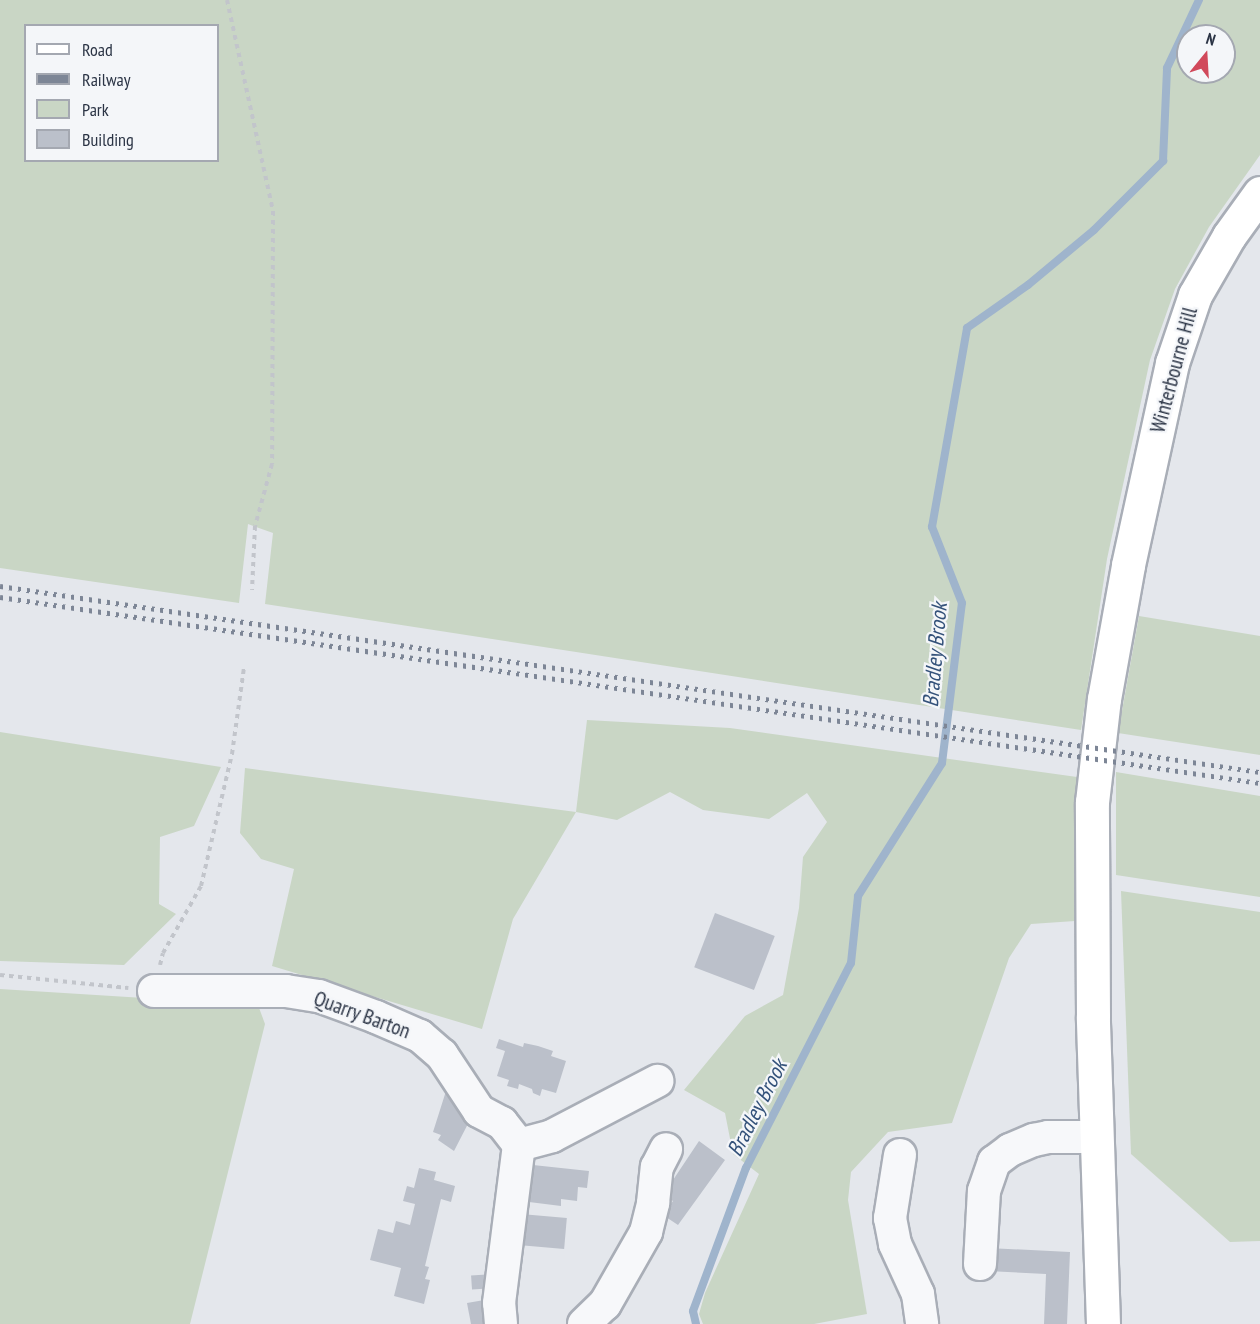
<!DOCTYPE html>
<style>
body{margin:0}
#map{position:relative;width:1260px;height:1324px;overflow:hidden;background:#e4e7ec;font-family:"PT Sans Narrow",sans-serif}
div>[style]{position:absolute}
.green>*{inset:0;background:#c9d6c5}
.stream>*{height:8px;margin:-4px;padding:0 4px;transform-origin:4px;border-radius:4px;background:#9fb4cc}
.building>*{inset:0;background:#bbc0ca;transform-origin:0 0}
.path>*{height:4px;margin-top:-2px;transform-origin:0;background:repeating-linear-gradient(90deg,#c2c5cb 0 4.5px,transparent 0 9px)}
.roads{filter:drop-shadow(2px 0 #a9aeb7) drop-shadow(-2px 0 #a9aeb7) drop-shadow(0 2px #a9aeb7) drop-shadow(0 -2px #a9aeb7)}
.minor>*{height:32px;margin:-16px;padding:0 16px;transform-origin:16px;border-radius:16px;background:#f7f8fa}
.major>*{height:33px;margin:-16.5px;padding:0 16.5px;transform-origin:16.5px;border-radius:16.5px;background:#fff}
.rail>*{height:4.5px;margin-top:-2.25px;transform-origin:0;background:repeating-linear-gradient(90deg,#7d8696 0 3px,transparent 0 9px)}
span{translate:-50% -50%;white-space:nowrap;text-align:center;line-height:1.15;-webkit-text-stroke:4.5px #f4f6f9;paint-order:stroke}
.street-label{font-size:21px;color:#2b3445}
.water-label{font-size:22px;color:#34527a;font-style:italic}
.legend{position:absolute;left:24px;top:24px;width:195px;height:138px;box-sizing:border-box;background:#f4f6f9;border:2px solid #a4a8b1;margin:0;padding:8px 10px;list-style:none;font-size:18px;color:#2b3445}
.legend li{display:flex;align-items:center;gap:12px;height:30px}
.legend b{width:30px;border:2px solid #a4a8b1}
.north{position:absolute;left:1176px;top:24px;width:60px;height:60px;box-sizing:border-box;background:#f4f6f9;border:2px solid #a4a8b1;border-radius:50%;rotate:18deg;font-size:16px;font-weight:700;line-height:24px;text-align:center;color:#2b3445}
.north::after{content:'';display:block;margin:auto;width:21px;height:27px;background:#d1495b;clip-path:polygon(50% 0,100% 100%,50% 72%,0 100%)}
</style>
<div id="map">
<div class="green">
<i style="clip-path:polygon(evenodd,0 0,1260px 0,1260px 155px,1209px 227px,1175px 289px,1150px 360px,1107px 559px,1081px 730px,265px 604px,273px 533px,248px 524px,239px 603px,0 568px,0 0,26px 26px,218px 26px,218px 160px,26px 160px,26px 26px,0 0,1188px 36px,1224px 36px,1224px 72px,1188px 72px,1188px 36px)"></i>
<i style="clip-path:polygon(1139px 616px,1260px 636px,1260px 755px,1118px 733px)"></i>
<i style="clip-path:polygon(587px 720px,730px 728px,1077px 777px,1075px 921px,1031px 924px,1009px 958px,952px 1123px,888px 1132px,851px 1172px,848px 1200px,867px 1314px,814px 1324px,703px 1324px,699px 1314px,705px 1293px,759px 1174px,733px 1154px,725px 1113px,684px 1090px,745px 1016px,783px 995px,799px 908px,803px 857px,827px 822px,807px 793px,769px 819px,703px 810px,670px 792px,617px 820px,576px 812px,513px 919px,482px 1029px,272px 966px,294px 869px,261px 859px,240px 833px,245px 768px,576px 812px)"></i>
<i style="clip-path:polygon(0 732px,221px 767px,194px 826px,160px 837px,159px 904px,176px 914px,124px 965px,0 961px)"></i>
<i style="clip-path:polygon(1116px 772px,1260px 796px,1260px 897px,1116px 875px)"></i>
<i style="clip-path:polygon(1121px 891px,1260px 912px,1260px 1241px,1230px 1242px,1131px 1154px)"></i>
<i style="clip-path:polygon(0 989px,258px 1005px,265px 1024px,190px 1324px,0 1324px)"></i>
</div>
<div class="stream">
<i style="left:696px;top:1324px;width:13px;rotate:-103deg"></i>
<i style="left:693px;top:1311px;width:153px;rotate:-69.7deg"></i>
<i style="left:746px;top:1168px;width:230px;rotate:-62.9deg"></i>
<i style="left:851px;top:963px;width:67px;rotate:-84deg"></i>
<i style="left:858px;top:896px;width:157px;rotate:-57.7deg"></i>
<i style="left:942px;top:763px;width:161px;rotate:-82.9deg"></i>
<i style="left:962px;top:603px;width:82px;rotate:-111.5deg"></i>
<i style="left:932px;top:527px;width:202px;rotate:-80deg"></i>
<i style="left:967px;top:328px;width:75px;rotate:-35.2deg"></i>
<i style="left:1028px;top:285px;width:86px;rotate:-39.8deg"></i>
<i style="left:1094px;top:230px;width:98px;rotate:-45deg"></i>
<i style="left:1163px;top:161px;width:93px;rotate:-87.5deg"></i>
<i style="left:1167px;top:68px;width:75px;rotate:-64.8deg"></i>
</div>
<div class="building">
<i style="left:715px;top:913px;width:64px;height:58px;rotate:21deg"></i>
<i style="clip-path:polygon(499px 1039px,523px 1047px,524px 1043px,538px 1046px,553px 1051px,551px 1056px,566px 1061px,556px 1093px,542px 1089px,540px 1096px,533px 1093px,532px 1089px,519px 1084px,518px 1089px,507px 1086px,509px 1080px,497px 1076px,505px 1051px,496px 1048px)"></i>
<i style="clip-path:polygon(446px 1091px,459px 1094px,456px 1106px,472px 1116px,454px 1151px,438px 1140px,441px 1135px,433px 1132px)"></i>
<i style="clip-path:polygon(699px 1141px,725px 1160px,678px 1225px,663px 1215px,673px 1201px,663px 1195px)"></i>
<i style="clip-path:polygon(533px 1165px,589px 1171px,587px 1188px,578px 1187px,577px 1201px,561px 1199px,561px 1206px,529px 1202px)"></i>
<i style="clip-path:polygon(419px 1168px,436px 1172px,434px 1180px,455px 1186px,451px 1202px,441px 1199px,425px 1266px,429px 1267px,425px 1279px,430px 1280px,424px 1304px,394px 1296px,401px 1268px,370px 1260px,378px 1229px,393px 1233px,396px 1221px,410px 1225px,415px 1204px,403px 1201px,407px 1186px,414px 1188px)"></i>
<i style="left:521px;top:1214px;width:46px;height:31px;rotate:5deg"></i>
<i style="clip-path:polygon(988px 1248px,1070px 1252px,1067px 1324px,1044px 1324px,1046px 1274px,987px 1271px)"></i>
<i style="left:494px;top:1274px;width:14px;height:23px;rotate:86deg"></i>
<i style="clip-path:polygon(490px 1299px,493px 1324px,471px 1324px,467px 1303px)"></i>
</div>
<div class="path">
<i style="left:227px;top:0;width:216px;rotate:77.7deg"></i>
<i style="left:273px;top:211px;width:253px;rotate:90.2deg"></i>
<i style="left:272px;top:464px;width:64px;rotate:105.3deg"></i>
<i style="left:255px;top:526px;width:64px;rotate:92.7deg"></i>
<i style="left:160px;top:965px;width:12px;rotate:-76deg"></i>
<i style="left:163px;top:953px;width:77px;rotate:-60.4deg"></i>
<i style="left:201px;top:886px;width:136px;rotate:-76.8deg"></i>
<i style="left:232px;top:754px;width:87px;rotate:-82.1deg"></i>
<i style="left:0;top:975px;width:129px;rotate:5.8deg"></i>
</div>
<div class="roads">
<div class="minor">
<i style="left:154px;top:991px;width:132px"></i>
<i style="left:286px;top:991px;width:33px;rotate:9deg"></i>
<i style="left:319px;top:996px;width:61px;rotate:20.2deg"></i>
<i style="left:376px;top:1017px;width:48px;rotate:23.4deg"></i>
<i style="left:420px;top:1036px;width:29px;rotate:41deg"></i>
<i style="left:442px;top:1055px;width:67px;rotate:56.5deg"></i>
<i style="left:479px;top:1111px;width:26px;rotate:28deg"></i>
<i style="left:502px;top:1123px;width:28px;rotate:52deg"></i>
<i style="left:519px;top:1145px;width:34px;rotate:-15deg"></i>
<i style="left:552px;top:1136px;width:119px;rotate:-27.6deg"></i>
<i style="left:900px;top:1155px;width:64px;rotate:99deg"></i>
<i style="left:890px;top:1218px;width:26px;rotate:79deg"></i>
<i style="left:895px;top:1244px;width:55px;rotate:65.3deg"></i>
<i style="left:918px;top:1294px;width:30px;rotate:82deg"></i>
<i style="left:980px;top:1264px;width:73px;rotate:-86.9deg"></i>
<i style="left:984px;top:1191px;width:31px;rotate:-71deg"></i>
<i style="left:994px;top:1162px;width:20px;rotate:-37deg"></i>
<i style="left:1010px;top:1150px;width:26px;rotate:-23deg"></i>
<i style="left:1034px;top:1140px;width:14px;rotate:-12deg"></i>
<i style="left:1048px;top:1137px;width:49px"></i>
<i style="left:501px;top:1324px;width:21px;rotate:-95deg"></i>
<i style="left:499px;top:1303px;width:159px;rotate:-82.8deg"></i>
<i style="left:584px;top:1324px;width:29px;rotate:-44deg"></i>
<i style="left:605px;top:1304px;width:83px;rotate:-60.3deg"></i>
<i style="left:646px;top:1232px;width:30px;rotate:-76deg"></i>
<i style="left:653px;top:1203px;width:36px;rotate:-84deg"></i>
<i style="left:657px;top:1167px;width:20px;rotate:-63deg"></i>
</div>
<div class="major">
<i style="left:1103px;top:1324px;width:307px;rotate:-91.9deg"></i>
<i style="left:1093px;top:1017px;width:215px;rotate:-90.3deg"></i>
<i style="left:1092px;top:802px;width:104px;rotate:-83.4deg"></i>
<i style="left:1104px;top:699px;width:136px;rotate:-79.8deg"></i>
<i style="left:1128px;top:565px;width:207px;rotate:-77.7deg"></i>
<i style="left:1172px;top:363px;width:72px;rotate:-71.3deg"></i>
<i style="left:1195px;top:295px;width:68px;rotate:-60deg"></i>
<i style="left:1229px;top:236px;width:53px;rotate:-54.2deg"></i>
</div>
</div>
<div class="rail">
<i style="left:0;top:586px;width:1274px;rotate:8.4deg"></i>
<i style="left:0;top:597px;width:1274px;rotate:8.4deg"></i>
</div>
<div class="street-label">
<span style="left:1174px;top:370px;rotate:-75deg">Winterbourne Hill</span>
<span style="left:362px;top:1015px;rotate:20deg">Quarry Barton</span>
</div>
<div class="water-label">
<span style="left:935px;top:655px;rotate:-85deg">Bradley Brook</span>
<span style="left:757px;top:1108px;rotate:-63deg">Bradley Brook</span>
</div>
<ul class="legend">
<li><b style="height:8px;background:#fff"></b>Road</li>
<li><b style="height:8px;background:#7d8696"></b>Railway</li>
<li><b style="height:16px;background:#c9d6c5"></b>Park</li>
<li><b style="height:16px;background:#bbc0ca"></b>Building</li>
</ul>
<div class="north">N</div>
</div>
